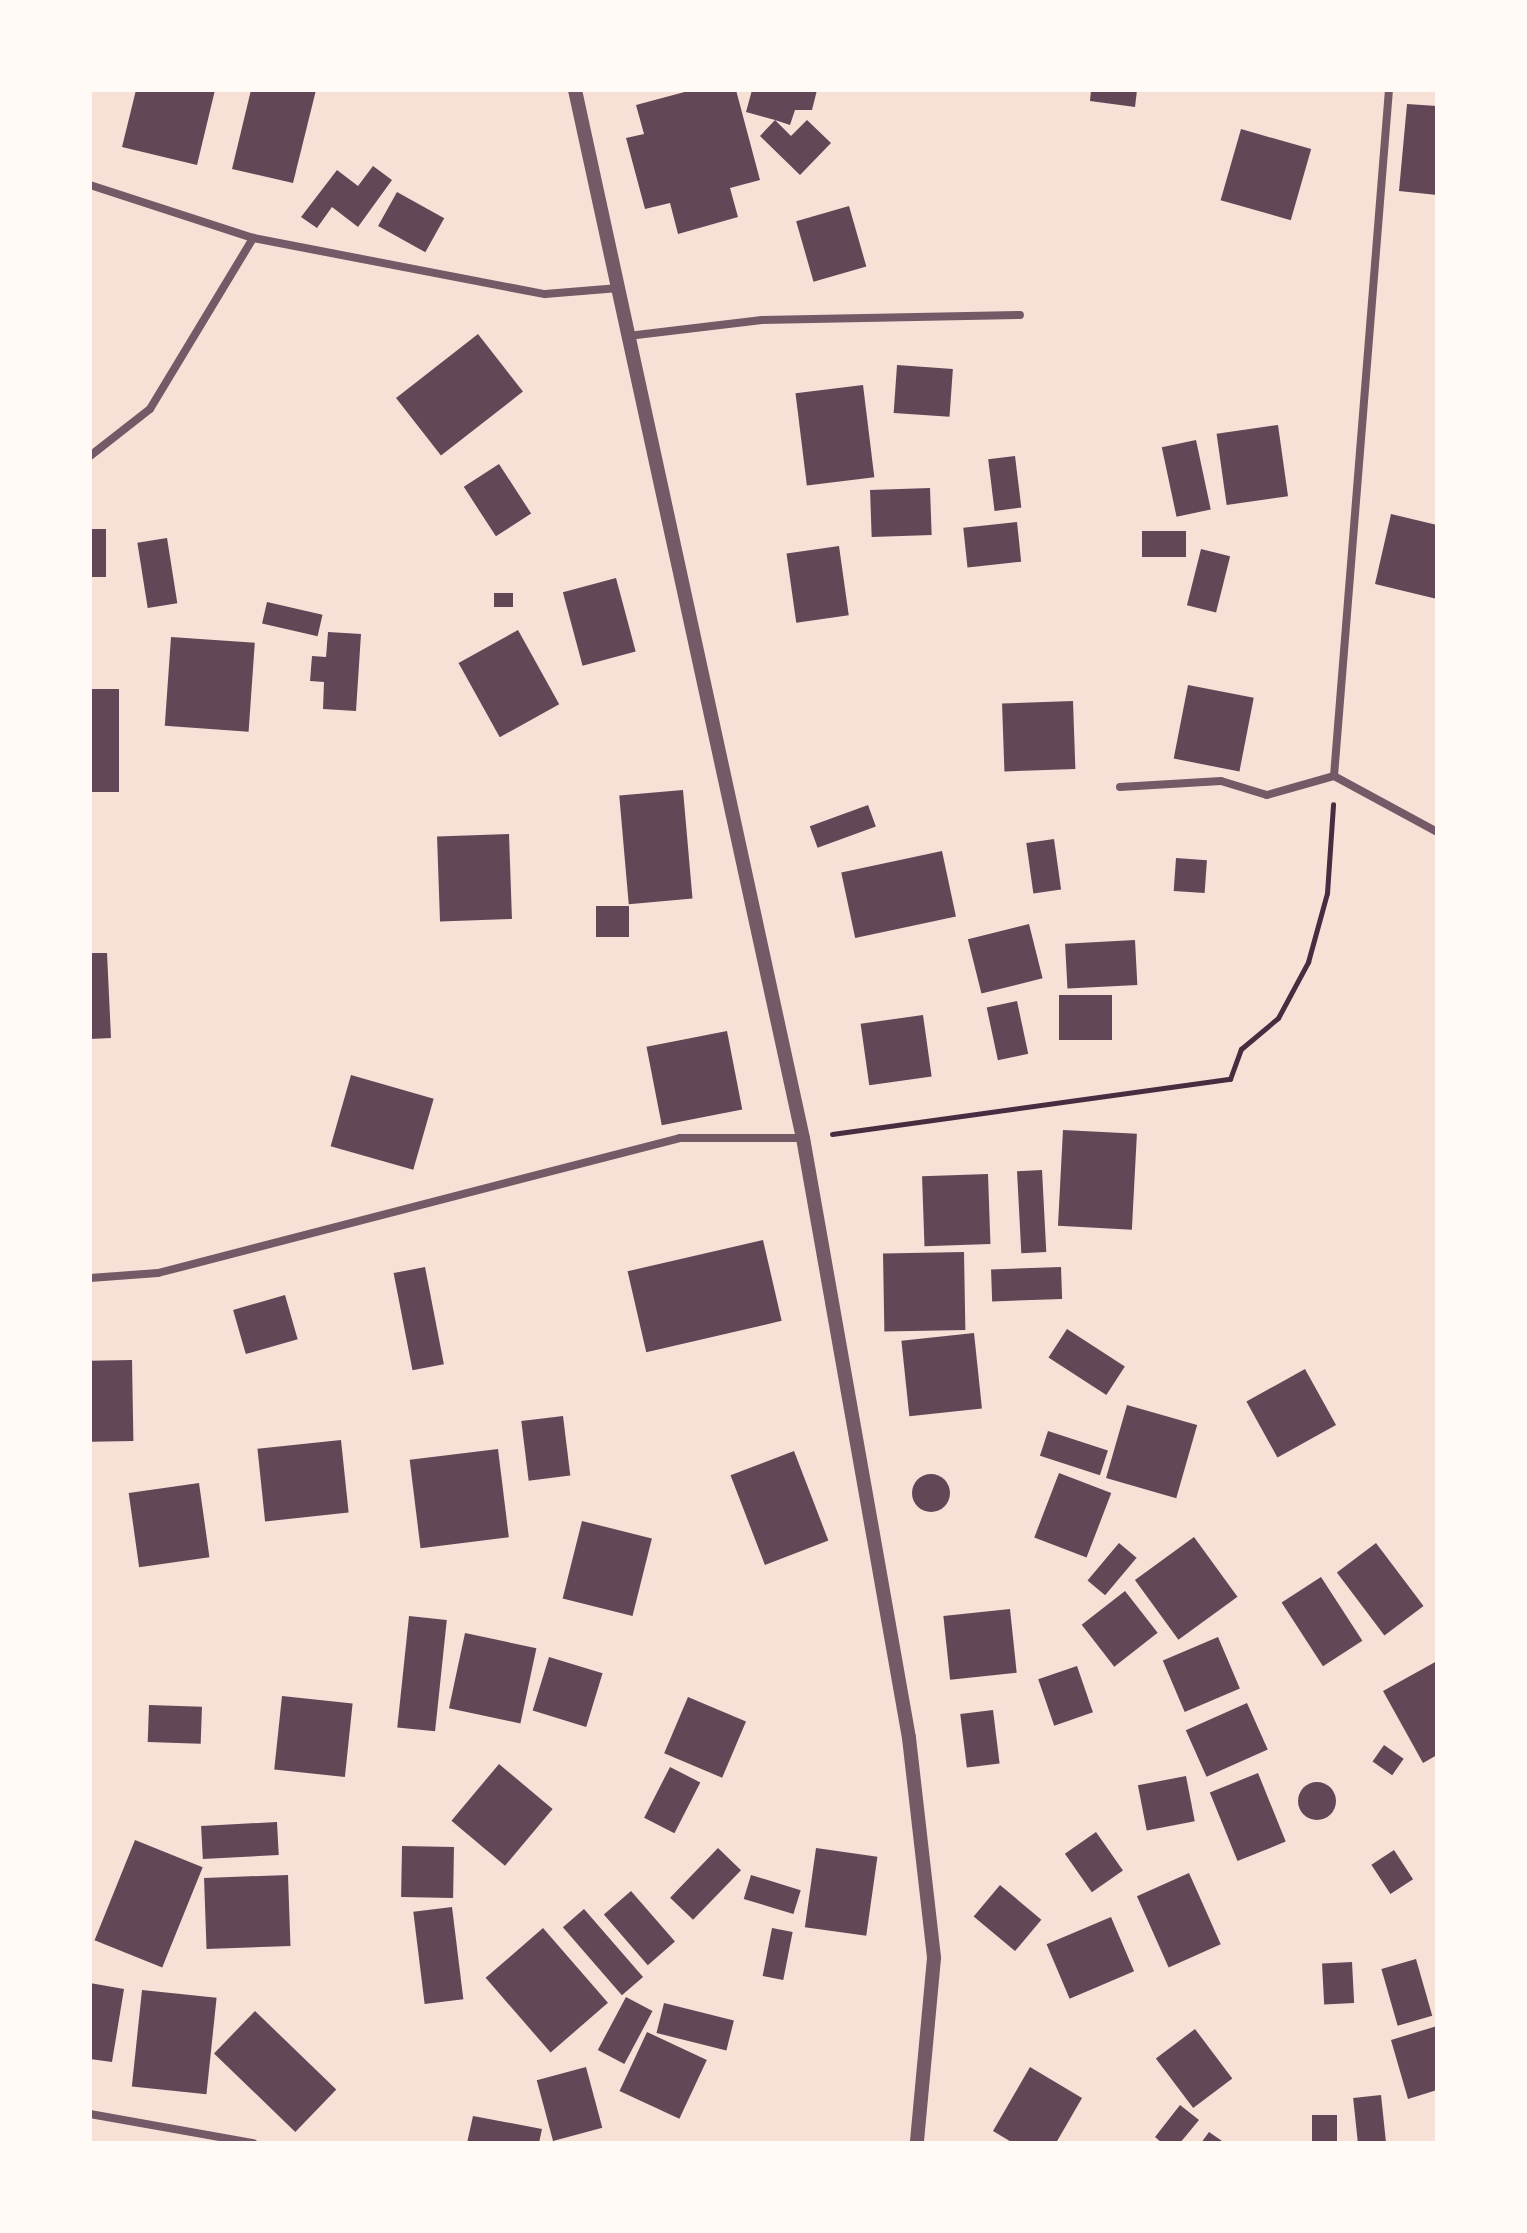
<!DOCTYPE html>
<style>
body{margin:0}
#map{position:relative;width:1527px;height:2233px;overflow:hidden;background:#f7e1d7;font-family:"Golos Text",sans-serif}
div>[style]{position:absolute}
.building>*{inset:0;background:#644757;transform-origin:0 0}
.round{border-radius:50%}
.path>*{height:5px;margin:-2.5px;padding:0 2.5px;transform-origin:2.5px;border-radius:2.5px;background:#4a2c40}
.minor>*{height:8px;margin:-4px;padding:0 4px;transform-origin:4px;border-radius:4px;background:#755966}
.tertiary>*{height:14px;margin:-7px;padding:0 7px;transform-origin:7px;border-radius:7px;background:#755966}
span{translate:-50% -50%;white-space:nowrap;text-align:center;line-height:1.15;-webkit-text-stroke:8px #fffaf5;paint-order:stroke}
.frame{position:absolute;inset:0;border:92px solid #fffaf5;pointer-events:none}
</style>
<div id="map">
<div class="building">
<i style="clip-path:polygon(136px 90px,215px 90px,197px 165px,122px 147px)"></i>
<i style="clip-path:polygon(251px 90px,316px 90px,293px 183px,232px 169px)"></i>
<i style="clip-path:polygon(692px 90px,736px 90px,760px 180px,730px 188px,738px 217px,678px 234px,670px 203px,645px 209px,626px 138px,644px 134px,636px 105px)"></i>
<i style="clip-path:polygon(752px 90px,817px 90px,812px 110px,795px 110px,790px 125px,775px 120px,791px 136px,807px 120px,831px 143px,800px 175px,760px 136px,775px 120px,746px 112px)"></i>
<i style="clip-path:polygon(1091px 90px,1137px 90px,1135px 107px,1090px 101px)"></i>
<i style="clip-path:polygon(1407px 104px,1437px 106px,1437px 195px,1399px 191px)"></i>
<i style="left:1241px;top:129px;width:73px;height:74px;rotate:16deg"></i>
<i style="clip-path:polygon(373px 166px,392px 180px,358px 227px,332px 207px,317px 228px,301px 217px,337px 170px,358px 186px)"></i>
<i style="left:397px;top:192px;width:54px;height:39px;rotate:29deg"></i>
<i style="left:849px;top:206px;width:63px;height:55px;rotate:74deg"></i>
<i style="left:478px;top:334px;width:73px;height:104px;rotate:52deg"></i>
<i style="left:897px;top:365px;width:56px;height:48px;rotate:4deg"></i>
<i style="left:863px;top:385px;width:93px;height:68px;rotate:83deg"></i>
<i style="left:1278px;top:425px;width:72px;height:62px;rotate:82deg"></i>
<i style="left:1196px;top:440px;width:71px;height:35px;rotate:78deg"></i>
<i style="left:1015px;top:456px;width:52px;height:27px;rotate:83deg"></i>
<i style="left:499px;top:464px;width:59px;height:42px;rotate:57deg"></i>
<i style="left:930px;top:488px;width:47px;height:60px;rotate:88deg"></i>
<i style="clip-path:polygon(1391px 514px,1437px 525px,1437px 599px,1375px 584px)"></i>
<i style="left:1017px;top:522px;width:40px;height:54px;rotate:84deg"></i>
<i style="left:90px;top:529px;width:16px;height:48px"></i>
<i style="left:1142px;top:531px;width:44px;height:26px"></i>
<i style="left:167px;top:538px;width:66px;height:30px;rotate:81deg"></i>
<i style="left:839px;top:546px;width:70px;height:53px;rotate:82deg"></i>
<i style="left:1201px;top:549px;width:30px;height:58px;rotate:14deg"></i>
<i style="left:616px;top:578px;width:76px;height:55px;rotate:75deg"></i>
<i style="left:494px;top:593px;width:19px;height:14px"></i>
<i style="left:267px;top:602px;width:57px;height:22px;rotate:13deg"></i>
<i style="left:518px;top:630px;width:85px;height:68px;rotate:61deg"></i>
<i style="clip-path:polygon(328px 632px,361px 634px,356px 711px,323px 709px,324px 682px,310px 681px,312px 656px,326px 657px)"></i>
<i style="left:171px;top:637px;width:84px;height:89px;rotate:4deg"></i>
<i style="left:1188px;top:685px;width:67px;height:75px;rotate:11deg"></i>
<i style="left:90px;top:689px;width:29px;height:103px"></i>
<i style="left:1073px;top:701px;width:68px;height:71px;rotate:88deg"></i>
<i style="left:683px;top:790px;width:109px;height:64px;rotate:85deg"></i>
<i style="left:868px;top:805px;width:23px;height:62px;rotate:70deg"></i>
<i style="left:509px;top:834px;width:85px;height:72px;rotate:88deg"></i>
<i style="left:1054px;top:839px;width:51px;height:28px;rotate:82deg"></i>
<i style="left:942px;top:851px;width:67px;height:103px;rotate:78deg"></i>
<i style="left:1176px;top:858px;width:31px;height:33px;rotate:4deg"></i>
<i style="left:596px;top:906px;width:33px;height:31px"></i>
<i style="left:1029px;top:924px;width:56px;height:63px;rotate:76deg"></i>
<i style="left:1135px;top:940px;width:45px;height:70px;rotate:87deg"></i>
<i style="clip-path:polygon(90px 953px,107px 953px,111px 1038px,90px 1039px)"></i>
<i style="left:1059px;top:995px;width:53px;height:45px"></i>
<i style="left:1017px;top:1001px;width:54px;height:31px;rotate:78deg"></i>
<i style="left:923px;top:1015px;width:62px;height:63px;rotate:82deg"></i>
<i style="left:727px;top:1031px;width:80px;height:82px;rotate:79deg"></i>
<i style="left:351px;top:1075px;width:86px;height:74px;rotate:16deg"></i>
<i style="left:1063px;top:1130px;width:74px;height:96px;rotate:3deg"></i>
<i style="left:1042px;top:1170px;width:82px;height:25px;rotate:87deg"></i>
<i style="left:988px;top:1174px;width:70px;height:66px;rotate:88deg"></i>
<i style="left:763px;top:1240px;width:83px;height:139px;rotate:77deg"></i>
<i style="left:964px;top:1252px;width:78px;height:81px;rotate:89deg"></i>
<i style="left:425px;top:1267px;width:99px;height:32px;rotate:79deg"></i>
<i style="left:1061px;top:1267px;width:32px;height:70px;rotate:88deg"></i>
<i style="left:285px;top:1295px;width:46px;height:54px;rotate:74deg"></i>
<i style="left:1067px;top:1329px;width:69px;height:34px;rotate:33deg"></i>
<i style="left:974px;top:1333px;width:76px;height:73px;rotate:84deg"></i>
<i style="left:132px;top:1360px;width:81px;height:42px;rotate:89deg"></i>
<i style="left:1305px;top:1369px;width:64px;height:67px;rotate:61deg"></i>
<i style="left:1127px;top:1405px;width:73px;height:76px;rotate:16deg"></i>
<i style="left:563px;top:1416px;width:60px;height:42px;rotate:83deg"></i>
<i style="left:1048px;top:1431px;width:63px;height:26px;rotate:18deg"></i>
<i style="left:341px;top:1440px;width:73px;height:84px;rotate:84deg"></i>
<i style="left:498px;top:1449px;width:89px;height:89px;rotate:83deg"></i>
<i style="left:794px;top:1451px;width:96px;height:68px;rotate:69deg"></i>
<i style="left:1059px;top:1473px;width:56px;height:69px;rotate:21deg"></i>
<i class="round" style="left:912px;top:1474px;width:38px;height:38px"></i>
<i style="left:199px;top:1483px;width:75px;height:71px;rotate:82deg"></i>
<i style="left:582px;top:1521px;width:72px;height:80px;rotate:14deg"></i>
<i style="left:1194px;top:1537px;width:74px;height:73px;rotate:54deg"></i>
<i style="left:1119px;top:1543px;width:23px;height:49px;rotate:40deg"></i>
<i style="left:1376px;top:1543px;width:79px;height:49px;rotate:53deg"></i>
<i style="left:1321px;top:1577px;width:76px;height:47px;rotate:57deg"></i>
<i style="left:1125px;top:1591px;width:53px;height:55px;rotate:52deg"></i>
<i style="left:1010px;top:1609px;width:64px;height:67px;rotate:84deg"></i>
<i style="left:409px;top:1616px;width:38px;height:112px;rotate:6deg"></i>
<i style="left:465px;top:1633px;width:73px;height:77px;rotate:12deg"></i>
<i style="left:1218px;top:1637px;width:56px;height:60px;rotate:67deg"></i>
<i style="left:549px;top:1657px;width:56px;height:56px;rotate:17deg"></i>
<i style="clip-path:polygon(1437px 1661px,1437px 1755px,1423px 1763px,1383px 1691px)"></i>
<i style="left:1077px;top:1666px;width:49px;height:41px;rotate:71deg"></i>
<i style="left:282px;top:1696px;width:71px;height:74px;rotate:6deg"></i>
<i style="left:688px;top:1697px;width:63px;height:61px;rotate:23deg"></i>
<i style="left:1247px;top:1703px;width:51px;height:67px;rotate:66deg"></i>
<i style="left:149px;top:1705px;width:53px;height:37px;rotate:2deg"></i>
<i style="left:993px;top:1710px;width:54px;height:33px;rotate:83deg"></i>
<i style="left:1384px;top:1745px;width:24px;height:20px;rotate:35deg"></i>
<i style="left:499px;top:1764px;width:70px;height:74px;rotate:40deg"></i>
<i style="left:670px;top:1767px;width:34px;height:57px;rotate:27deg"></i>
<i style="left:1258px;top:1773px;width:74px;height:52px;rotate:68deg"></i>
<i style="left:1186px;top:1776px;width:46px;height:49px;rotate:79deg"></i>
<i class="round" style="left:1298px;top:1782px;width:38px;height:38px"></i>
<i style="left:277px;top:1822px;width:33px;height:76px;rotate:87deg"></i>
<i style="left:1096px;top:1832px;width:47px;height:38px;rotate:55deg"></i>
<i style="left:135px;top:1840px;width:73px;height:108px;rotate:22deg"></i>
<i style="left:402px;top:1846px;width:52px;height:51px;rotate:1deg"></i>
<i style="left:718px;top:1848px;width:32px;height:69px;rotate:44deg"></i>
<i style="left:816px;top:1848px;width:62px;height:80px;rotate:8deg"></i>
<i style="left:1394px;top:1850px;width:35px;height:27px;rotate:57deg"></i>
<i style="left:1189px;top:1873px;width:78px;height:57px;rotate:66deg"></i>
<i style="left:288px;top:1875px;width:71px;height:84px;rotate:88deg"></i>
<i style="left:751px;top:1875px;width:52px;height:25px;rotate:17deg"></i>
<i style="left:1000px;top:1885px;width:54px;height:41px;rotate:40deg"></i>
<i style="left:631px;top:1891px;width:67px;height:36px;rotate:49deg"></i>
<i style="left:452px;top:1907px;width:93px;height:39px;rotate:83deg"></i>
<i style="left:584px;top:1909px;width:90px;height:28px;rotate:49deg"></i>
<i style="left:1111px;top:1917px;width:59px;height:70px;rotate:67deg"></i>
<i style="left:543px;top:1928px;width:99px;height:76px;rotate:49deg"></i>
<i style="left:772px;top:1928px;width:21px;height:49px;rotate:11deg"></i>
<i style="left:1416px;top:1959px;width:59px;height:36px;rotate:74deg"></i>
<i style="left:1352px;top:1962px;width:41px;height:30px;rotate:87deg"></i>
<i style="clip-path:polygon(90px 1983px,124px 1989px,112px 2062px,90px 2059px)"></i>
<i style="left:142px;top:1990px;width:75px;height:97px;rotate:6deg"></i>
<i style="left:626px;top:1997px;width:30px;height:60px;rotate:28deg"></i>
<i style="left:664px;top:2003px;width:72px;height:31px;rotate:14deg"></i>
<i style="left:255px;top:2011px;width:113px;height:59px;rotate:44deg"></i>
<i style="clip-path:polygon(1437px 2026px,1437px 2090px,1408px 2099px,1391px 2040px)"></i>
<i style="left:1195px;top:2029px;width:62px;height:49px;rotate:53deg"></i>
<i style="left:647px;top:2032px;width:66px;height:65px;rotate:25deg"></i>
<i style="left:586px;top:2067px;width:63px;height:51px;rotate:75deg"></i>
<i style="clip-path:polygon(1030px 2067px,1082px 2098px,1056px 2143px,1013px 2143px,993px 2131px)"></i>
<i style="left:1381px;top:2095px;width:48px;height:28px;rotate:84deg"></i>
<i style="clip-path:polygon(1180px 2105px,1199px 2120px,1180px 2143px,1162px 2143px,1155px 2137px)"></i>
<i style="left:1312px;top:2115px;width:25px;height:28px"></i>
<i style="clip-path:polygon(473px 2116px,542px 2129px,539px 2143px,467px 2143px)"></i>
<i style="clip-path:polygon(1209px 2132px,1225px 2143px,1201px 2143px)"></i>
</div>
<div class="path">
<i style="left:832px;top:1134px;width:402px;rotate:-7.9deg"></i>
<i style="left:1230px;top:1079px;width:32px;rotate:-70deg"></i>
<i style="left:1241px;top:1049px;width:48px;rotate:-40deg"></i>
<i style="left:1278px;top:1018px;width:64px;rotate:-61.8deg"></i>
<i style="left:1308px;top:962px;width:72px;rotate:-74.6deg"></i>
<i style="left:1327px;top:893px;width:89px;rotate:-86.1deg"></i>
</div>
<div class="minor">
<i style="left:90px;top:185px;width:171px;rotate:18deg"></i>
<i style="left:253px;top:238px;width:297px;rotate:10.9deg"></i>
<i style="left:545px;top:294px;width:74px;rotate:-4.6deg"></i>
<i style="left:628px;top:336px;width:135px;rotate:-6.8deg"></i>
<i style="left:762px;top:320px;width:258px;rotate:-1.1deg"></i>
<i style="left:90px;top:456px;width:76px;rotate:-38.1deg"></i>
<i style="left:150px;top:409px;width:200px;rotate:-58.9deg"></i>
<i style="left:1334px;top:776px;width:688px;rotate:-85.42deg"></i>
<i style="left:1120px;top:787px;width:101px;rotate:-3.4deg"></i>
<i style="left:1221px;top:781px;width:48px;rotate:16.9deg"></i>
<i style="left:1267px;top:795px;width:70px;rotate:-15.8deg"></i>
<i style="left:1334px;top:776px;width:117px;rotate:28.5deg"></i>
<i style="left:90px;top:1278px;width:68px;rotate:-4.2deg"></i>
<i style="left:158px;top:1273px;width:539px;rotate:-14.5deg"></i>
<i style="left:680px;top:1138px;width:123px"></i>
<i style="left:90px;top:2114px;width:166px;rotate:10.1deg"></i>
</div>
<div class="tertiary">
<i style="left:575px;top:90px;width:1073px;rotate:77.73deg"></i>
<i style="left:803px;top:1138px;width:609px;rotate:79.98deg"></i>
<i style="left:909px;top:1738px;width:221px;rotate:83.5deg"></i>
<i style="left:934px;top:1958px;width:186px;rotate:95.3deg"></i>
</div>
<div class="frame"></div>
</div>
